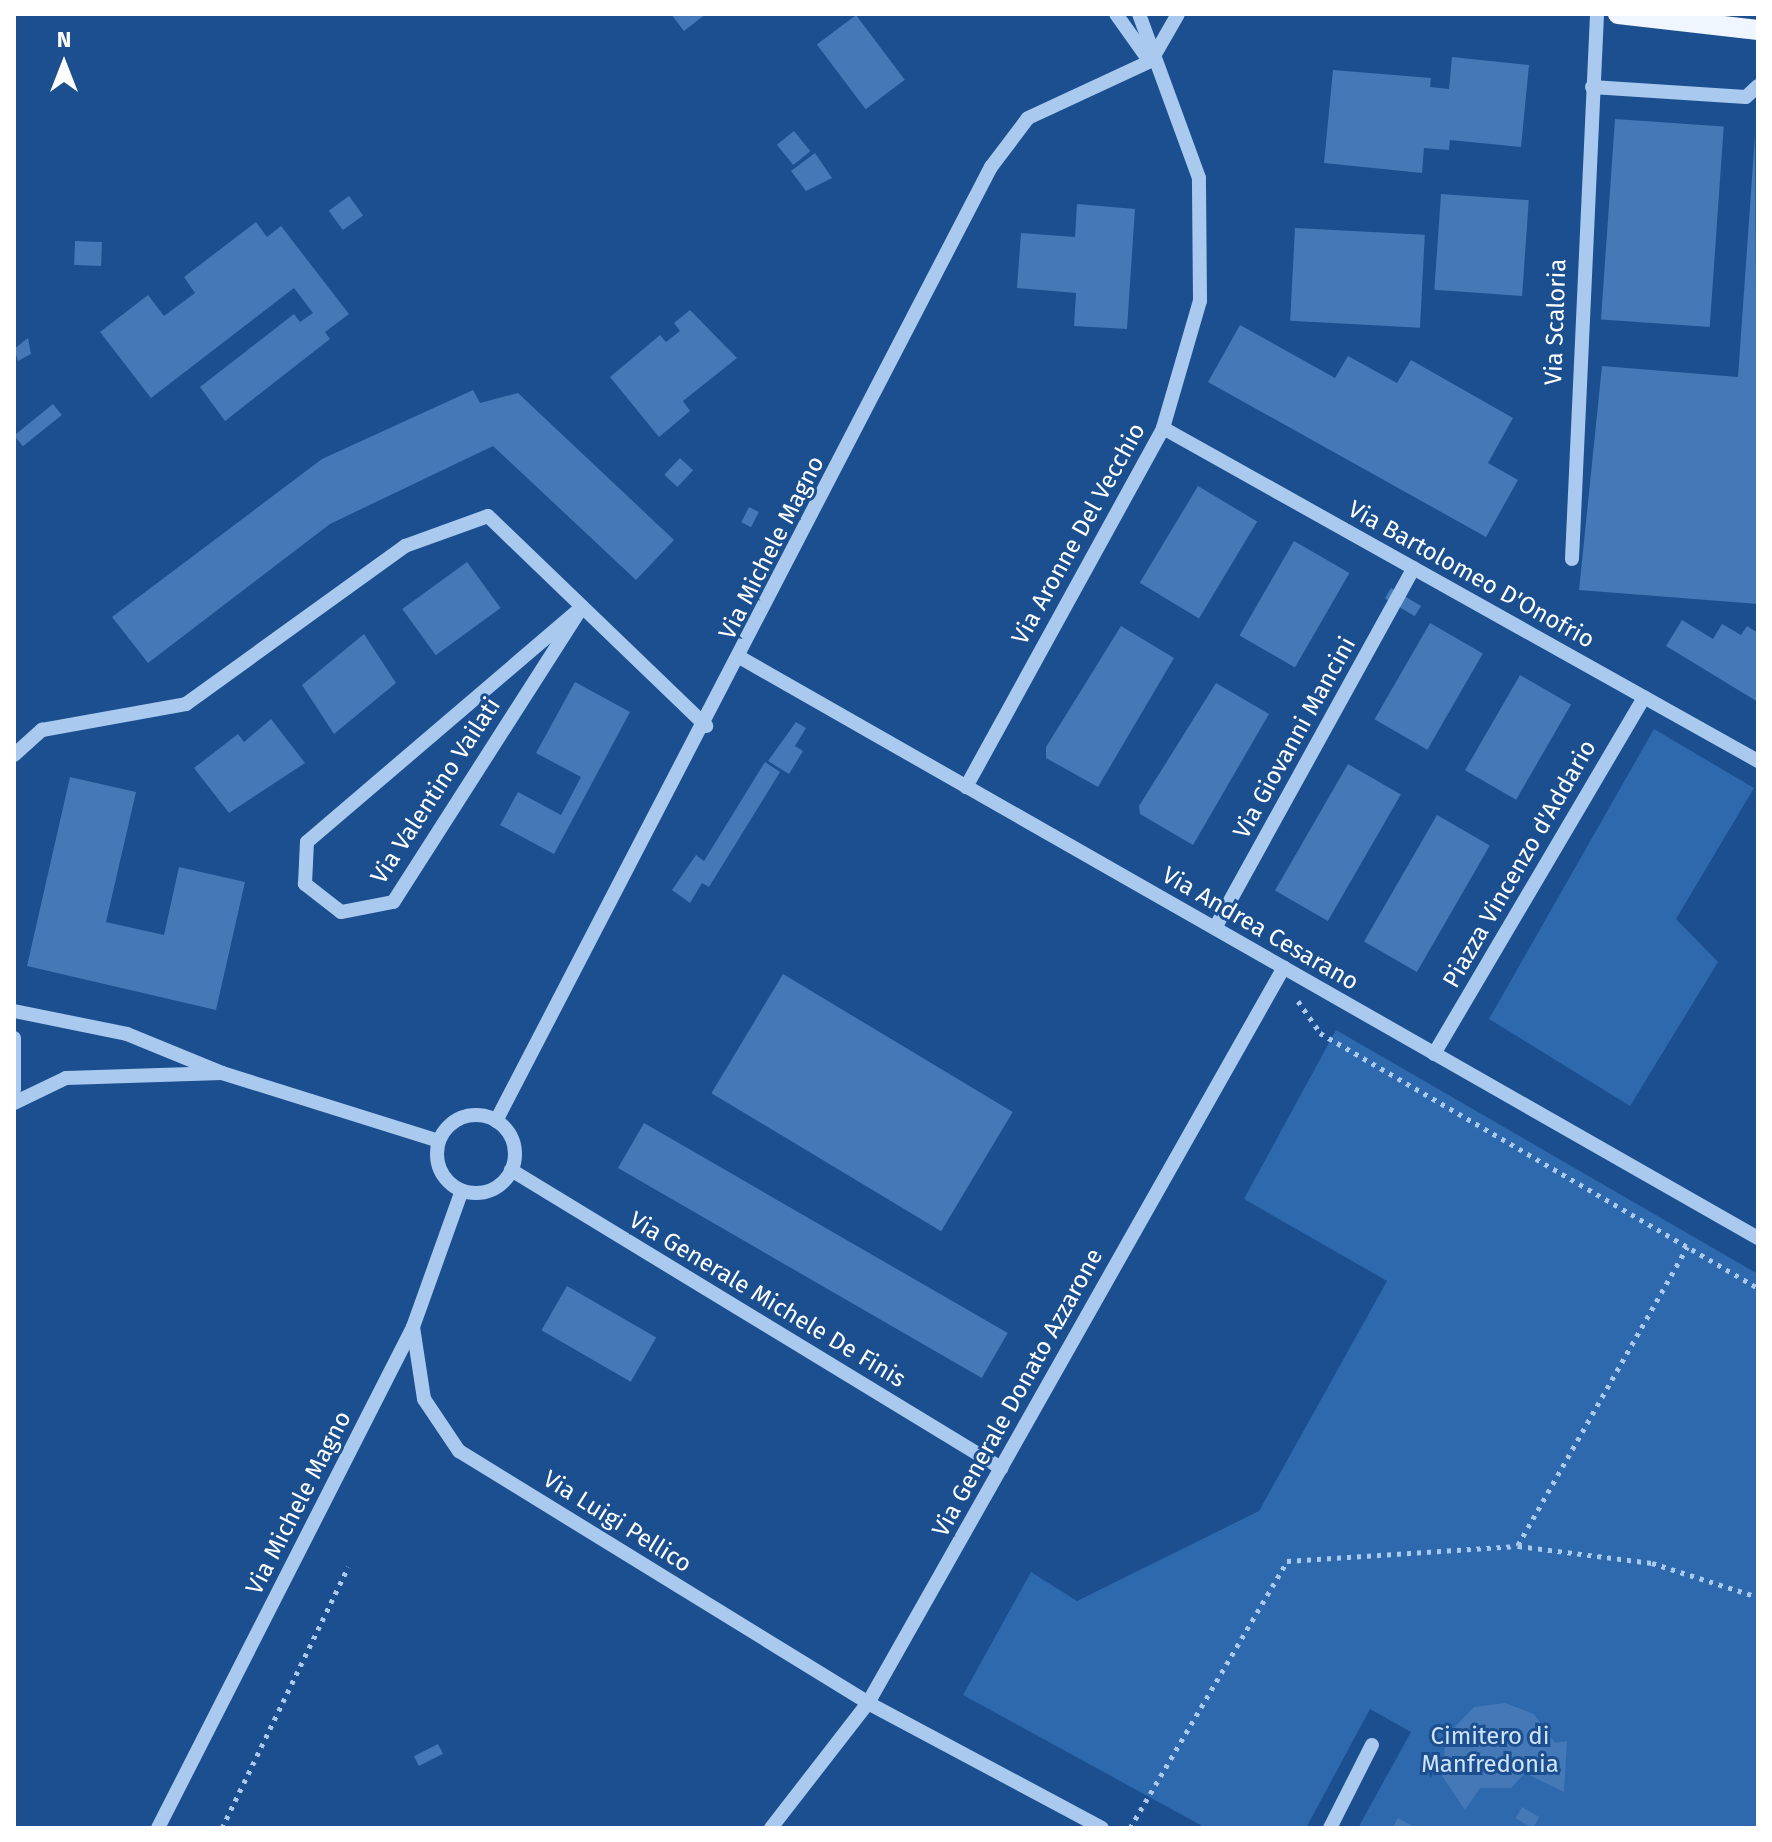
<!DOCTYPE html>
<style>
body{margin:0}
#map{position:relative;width:1772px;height:1842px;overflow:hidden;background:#1b4f8f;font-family:"Fira Sans",sans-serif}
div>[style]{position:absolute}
.green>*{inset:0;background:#2e69ad}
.building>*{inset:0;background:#4478b7;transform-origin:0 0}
.path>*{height:5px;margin-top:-2.5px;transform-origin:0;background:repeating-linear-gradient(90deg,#a9c9ee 0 4px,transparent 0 10px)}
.minor>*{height:14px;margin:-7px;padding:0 7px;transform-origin:7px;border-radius:7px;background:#a9c9ee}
.minor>.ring{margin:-7px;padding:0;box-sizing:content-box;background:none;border:14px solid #a9c9ee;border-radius:50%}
.major>*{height:20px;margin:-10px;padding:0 10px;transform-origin:10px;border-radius:10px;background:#f0f6ff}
span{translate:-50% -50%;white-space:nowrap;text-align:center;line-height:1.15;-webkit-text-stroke:6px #1b4f8f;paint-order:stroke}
.street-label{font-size:24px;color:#fff}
.park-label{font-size:24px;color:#cfe3fa}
.frame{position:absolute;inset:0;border:16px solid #fff;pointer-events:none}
.north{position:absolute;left:24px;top:24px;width:80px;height:80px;-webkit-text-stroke:6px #1b4f8f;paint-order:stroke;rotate:0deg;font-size:22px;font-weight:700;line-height:32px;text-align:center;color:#fff}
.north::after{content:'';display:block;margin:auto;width:28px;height:36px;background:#fff;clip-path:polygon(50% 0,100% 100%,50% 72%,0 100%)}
</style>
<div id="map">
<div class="green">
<i style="clip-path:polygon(1654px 729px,1754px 788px,1676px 919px,1718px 962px,1630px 1106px,1489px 1019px)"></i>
<i style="clip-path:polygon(1336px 1030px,1758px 1274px,1758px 1828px,1358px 1828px,1411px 1732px,1370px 1709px,1306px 1828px,1206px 1828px,963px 1695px,1031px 1572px,1077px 1601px,1259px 1511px,1387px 1281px,1244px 1199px)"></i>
</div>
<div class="building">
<i style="clip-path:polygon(671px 14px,706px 14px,684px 31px)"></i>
<i style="left:856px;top:15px;width:81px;height:49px;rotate:53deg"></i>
<i style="clip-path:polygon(1452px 57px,1529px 65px,1521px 147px,1450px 140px,1449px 150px,1424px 148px,1422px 173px,1324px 163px,1333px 70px,1431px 78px,1430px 87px,1449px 89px)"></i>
<i style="left:1615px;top:119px;width:109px;height:201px;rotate:4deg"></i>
<i style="left:794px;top:131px;width:26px;height:22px;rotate:51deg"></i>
<i style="clip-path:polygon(1755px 135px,1758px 604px,1579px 590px,1602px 366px,1738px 377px)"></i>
<i style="clip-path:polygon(815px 153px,832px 178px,806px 191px,791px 171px)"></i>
<i style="left:1441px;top:194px;width:88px;height:96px;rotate:4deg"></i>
<i style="left:349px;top:196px;width:24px;height:25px;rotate:54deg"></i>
<i style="clip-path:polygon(1077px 204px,1135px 209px,1127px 329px,1074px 326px,1076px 293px,1017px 288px,1021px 233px,1075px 237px)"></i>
<i style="clip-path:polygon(256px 222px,267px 237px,281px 226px,349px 314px,325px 332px,330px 339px,225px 421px,200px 387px,294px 314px,300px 322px,313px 313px,294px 288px,151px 398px,100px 332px,148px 295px,164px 316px,195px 293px,184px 277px)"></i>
<i style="left:1295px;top:228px;width:130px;height:93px;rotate:3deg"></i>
<i style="left:75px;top:241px;width:27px;height:24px;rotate:2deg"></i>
<i style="clip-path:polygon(690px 310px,737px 358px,683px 401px,690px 411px,659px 437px,610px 377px,660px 335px,666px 342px,680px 331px,674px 323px)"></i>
<i style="clip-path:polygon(1240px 325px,1335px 378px,1348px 356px,1397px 383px,1411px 360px,1513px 418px,1488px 463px,1518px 480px,1486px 537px,1208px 382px)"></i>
<i style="clip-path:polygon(28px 338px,31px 354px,18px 361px,14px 349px)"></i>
<i style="clip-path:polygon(473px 390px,480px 403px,518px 393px,674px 540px,636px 580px,493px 446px,330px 524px,148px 663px,112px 617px,322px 459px)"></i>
<i style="left:53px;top:404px;width:14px;height:50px;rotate:51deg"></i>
<i style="left:680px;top:458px;width:18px;height:23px;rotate:43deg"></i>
<i style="left:1198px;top:486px;width:69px;height:113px;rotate:31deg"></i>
<i style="left:749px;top:507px;width:11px;height:17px;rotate:27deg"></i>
<i style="left:1294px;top:541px;width:64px;height:109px;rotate:30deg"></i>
<i style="left:467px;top:562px;width:57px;height:80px;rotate:54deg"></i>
<i style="left:1391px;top:588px;width:35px;height:12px;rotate:31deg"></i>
<i style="clip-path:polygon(1682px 620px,1713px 639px,1722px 624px,1741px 635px,1747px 626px,1758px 633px,1758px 702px,1666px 646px)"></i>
<i style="left:1430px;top:623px;width:61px;height:111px;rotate:30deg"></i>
<i style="clip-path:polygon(1121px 626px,1174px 658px,1098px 787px,1046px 758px,1046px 747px)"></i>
<i style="clip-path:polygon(364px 634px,396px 683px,334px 734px,302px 685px)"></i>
<i style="left:1520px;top:675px;width:59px;height:110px;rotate:30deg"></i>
<i style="clip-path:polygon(575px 682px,630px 712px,554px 854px,500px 825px,518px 792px,561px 815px,581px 777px,536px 753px)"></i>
<i style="clip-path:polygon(1216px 683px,1269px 714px,1193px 845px,1140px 814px,1139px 806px)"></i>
<i style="clip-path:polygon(271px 719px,305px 763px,229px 813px,194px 768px,238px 734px,244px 742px)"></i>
<i style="clip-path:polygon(796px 722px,806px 728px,795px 746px,803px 751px,789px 774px,768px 761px)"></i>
<i style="clip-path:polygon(765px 762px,780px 772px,709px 887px,702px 883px,690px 903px,672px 890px,696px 855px,704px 861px)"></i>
<i style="left:1348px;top:764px;width:61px;height:146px;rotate:30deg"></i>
<i style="clip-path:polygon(70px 777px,136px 792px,106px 922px,164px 935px,179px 867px,245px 882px,216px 1010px,27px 966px)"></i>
<i style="left:1437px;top:815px;width:61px;height:146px;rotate:30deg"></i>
<i style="left:783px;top:974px;width:268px;height:139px;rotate:31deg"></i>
<i style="left:644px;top:1123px;width:420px;height:52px;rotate:30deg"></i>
<i style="left:567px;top:1286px;width:103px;height:51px;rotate:30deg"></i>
<i style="clip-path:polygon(1505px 1703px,1534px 1714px,1555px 1743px,1567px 1741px,1564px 1792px,1525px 1773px,1511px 1788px,1480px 1788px,1465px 1810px,1442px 1776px,1446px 1736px,1474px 1707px)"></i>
<i style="left:438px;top:1744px;width:11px;height:27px;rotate:63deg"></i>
<i style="left:1522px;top:1807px;width:20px;height:13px;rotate:30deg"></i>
<i style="clip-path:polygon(1398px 1818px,1416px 1828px,1392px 1828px)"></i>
</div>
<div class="path">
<i style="left:1298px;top:1001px;width:39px;rotate:55deg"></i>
<i style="left:1320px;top:1033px;width:507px;rotate:30.21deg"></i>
<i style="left:1518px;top:1545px;width:343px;rotate:-60.4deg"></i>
<i style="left:222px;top:1828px;width:290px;rotate:-64.2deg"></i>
<i style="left:1130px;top:1828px;width:310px;rotate:-59.5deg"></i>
<i style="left:1287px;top:1561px;width:231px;rotate:-3.7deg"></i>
<i style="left:1518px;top:1546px;width:135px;rotate:7.2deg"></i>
<i style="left:1652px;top:1563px;width:111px;rotate:17.8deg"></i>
</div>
<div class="minor">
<i style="left:1116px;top:14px;width:52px;rotate:54.5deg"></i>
<i style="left:1151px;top:61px;width:54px;rotate:-60.1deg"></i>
<i style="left:1592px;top:87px;width:154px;rotate:3.7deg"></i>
<i style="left:1746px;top:97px;width:16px;rotate:-43deg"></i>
<i style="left:1163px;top:428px;width:682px;rotate:29.23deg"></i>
<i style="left:1572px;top:559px;width:546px;rotate:-87.37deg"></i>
<i style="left:582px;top:607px;width:350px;rotate:122.6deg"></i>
<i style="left:393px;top:902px;width:53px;rotate:169.1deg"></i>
<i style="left:341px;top:912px;width:46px;rotate:-142.1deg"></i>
<i style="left:305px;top:884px;width:42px;rotate:-87.3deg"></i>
<i style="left:307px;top:842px;width:362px;rotate:-40.5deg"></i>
<i style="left:741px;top:658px;width:1171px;rotate:29.7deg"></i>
<i style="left:14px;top:755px;width:38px;rotate:-42deg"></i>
<i style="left:42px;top:730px;width:146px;rotate:-10.2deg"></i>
<i style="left:186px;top:704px;width:270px;rotate:-35.8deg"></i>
<i style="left:405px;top:546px;width:88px;rotate:-19.9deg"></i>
<i style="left:488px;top:516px;width:303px;rotate:43.9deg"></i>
<i style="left:966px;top:787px;width:409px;rotate:-61.2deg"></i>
<i style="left:1163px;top:428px;width:132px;rotate:-73.8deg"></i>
<i style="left:1200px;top:301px;width:123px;rotate:-90.5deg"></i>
<i style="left:1199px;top:178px;width:175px;rotate:-110.1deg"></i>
<i style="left:1215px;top:928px;width:411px;rotate:-61.1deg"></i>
<i style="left:14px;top:1011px;width:115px;rotate:11.5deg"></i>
<i style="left:127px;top:1034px;width:103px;rotate:22.3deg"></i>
<i style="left:222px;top:1073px;width:156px;rotate:178.2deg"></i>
<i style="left:66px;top:1078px;width:58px;rotate:154.3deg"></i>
<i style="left:14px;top:1038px;width:52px;rotate:90deg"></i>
<i style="left:1434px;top:1054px;width:414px;rotate:-59.5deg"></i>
<i style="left:222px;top:1073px;width:227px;rotate:17.4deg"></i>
<i class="ring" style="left:437px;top:1115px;width:64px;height:64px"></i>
<i style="left:496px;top:1121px;width:1075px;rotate:-62.58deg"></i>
<i style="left:991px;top:167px;width:61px;rotate:-52.9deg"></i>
<i style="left:1028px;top:118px;width:136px;rotate:-24.9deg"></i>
<i style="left:511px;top:1170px;width:574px;rotate:31.31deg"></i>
<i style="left:413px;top:1327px;width:73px;rotate:81.3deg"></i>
<i style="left:424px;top:1399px;width:63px;rotate:56.1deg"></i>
<i style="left:459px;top:1451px;width:480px;rotate:31.6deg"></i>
<i style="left:868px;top:1703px;width:265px;rotate:28.1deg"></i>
<i style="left:158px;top:1828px;width:562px;rotate:-63.02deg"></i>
<i style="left:413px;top:1327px;width:145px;rotate:-70.3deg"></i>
<i style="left:771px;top:1828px;width:158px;rotate:-52.2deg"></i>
<i style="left:868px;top:1703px;width:845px;rotate:-60.52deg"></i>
<i style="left:1330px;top:1828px;width:93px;rotate:-63.2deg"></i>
</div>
<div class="major">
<i style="left:1618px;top:14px;width:141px;rotate:6.5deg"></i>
</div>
<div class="street-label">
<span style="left:1556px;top:322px;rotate:-88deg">Via Scaloria</span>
<span style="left:1079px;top:534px;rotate:-61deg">Via Aronne Del Vecchio</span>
<span style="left:772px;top:548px;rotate:-63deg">Via Michele Magno</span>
<span style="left:1471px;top:575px;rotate:29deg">Via Bartolomeo D'Onofrio</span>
<span style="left:1295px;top:738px;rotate:-61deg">Via Giovanni Mancini</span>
<span style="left:436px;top:791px;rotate:-57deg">Via Valentino Vailati</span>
<span style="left:1520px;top:864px;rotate:-60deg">Piazza Vincenzo d'Addario</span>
<span style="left:1260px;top:929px;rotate:30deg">Via Andrea Cesarano</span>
<span style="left:767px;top:1300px;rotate:31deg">Via Generale Michele De Finis</span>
<span style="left:1018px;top:1393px;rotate:-61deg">Via Generale Donato Azzarone</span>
<span style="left:299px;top:1503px;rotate:-63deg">Via Michele Magno</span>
<span style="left:617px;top:1522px;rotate:32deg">Via Luigi Pellico</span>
</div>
<div class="park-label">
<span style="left:1490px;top:1751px">Cimitero di<br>Manfredonia</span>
</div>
<div class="frame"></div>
<div class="north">N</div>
</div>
